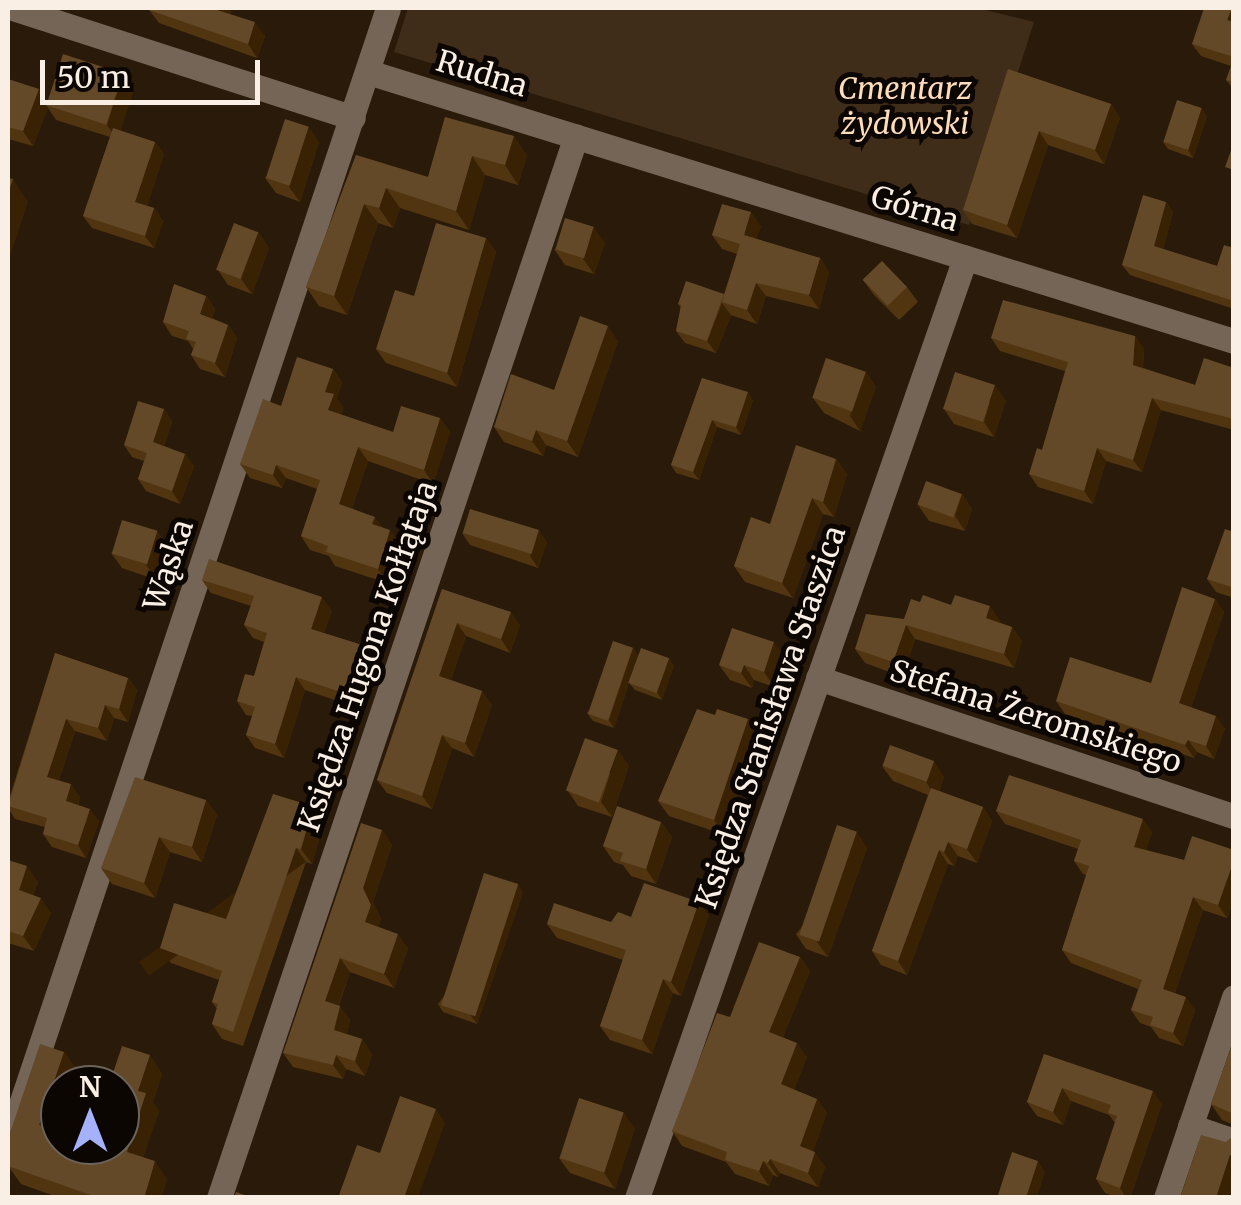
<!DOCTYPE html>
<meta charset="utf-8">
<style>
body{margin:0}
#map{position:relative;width:1241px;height:1205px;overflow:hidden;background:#291a09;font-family:Merriweather,serif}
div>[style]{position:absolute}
.green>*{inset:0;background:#402d19}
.minor>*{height:25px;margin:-12.5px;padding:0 12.5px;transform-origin:12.5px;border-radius:12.5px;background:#746556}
.wall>*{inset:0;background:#513511}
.shaded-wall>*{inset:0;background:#392204;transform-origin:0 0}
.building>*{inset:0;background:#634928;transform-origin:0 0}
span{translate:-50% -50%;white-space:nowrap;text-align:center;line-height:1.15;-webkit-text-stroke:10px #0c0602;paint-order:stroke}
.street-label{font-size:30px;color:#f9efe4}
.park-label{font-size:30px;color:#fddcbb;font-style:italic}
.frame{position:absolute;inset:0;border:10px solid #f9efe4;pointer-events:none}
.north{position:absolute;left:40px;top:1065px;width:100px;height:100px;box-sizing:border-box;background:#0c0602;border:2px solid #6b635c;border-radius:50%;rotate:0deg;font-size:28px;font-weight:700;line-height:40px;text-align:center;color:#f9efe4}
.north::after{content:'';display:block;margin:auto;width:35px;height:45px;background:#a6b1fc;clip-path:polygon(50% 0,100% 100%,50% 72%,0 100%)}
.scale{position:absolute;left:40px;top:60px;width:220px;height:45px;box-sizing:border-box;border:5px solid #f9efe4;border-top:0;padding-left:12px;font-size:30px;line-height:35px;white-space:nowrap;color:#f9efe4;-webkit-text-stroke:8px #0c0602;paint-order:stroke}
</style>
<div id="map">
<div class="green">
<i style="clip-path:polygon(408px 8px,977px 8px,1034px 22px,969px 225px,394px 52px)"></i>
</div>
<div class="minor">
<i style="left:13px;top:8px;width:357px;rotate:17.9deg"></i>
<i style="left:368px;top:72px;width:907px;rotate:17.26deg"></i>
<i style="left:818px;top:678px;width:438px;rotate:18.4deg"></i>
<i style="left:1190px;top:1126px;width:46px;rotate:18.8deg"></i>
<i style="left:8px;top:1143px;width:1197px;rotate:-71.49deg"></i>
<i style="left:219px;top:1198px;width:1120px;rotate:-71.42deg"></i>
<i style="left:637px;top:1198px;width:996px;rotate:-70.76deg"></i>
<i style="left:1166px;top:1198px;width:212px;rotate:-71.3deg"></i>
</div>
<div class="wall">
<i style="clip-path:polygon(232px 8px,230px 14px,265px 36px,257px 58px,159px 23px,149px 10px)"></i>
<i style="clip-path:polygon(1234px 8px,1234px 90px,1226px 80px,1231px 66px,1201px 56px,1192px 44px)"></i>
<i style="clip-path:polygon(1008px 69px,1111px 104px,1120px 118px,1104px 164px,1048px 145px,1017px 238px,972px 224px,963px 210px)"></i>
<i style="clip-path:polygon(8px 79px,47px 100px,134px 89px,120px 131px,155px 142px,164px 154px,147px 206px,154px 208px,163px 221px,154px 248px,92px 228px,83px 216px,110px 137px,56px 120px,48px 108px,33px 146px,8px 139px)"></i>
<i style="clip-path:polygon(1207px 116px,1193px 158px,1168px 149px,1163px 142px)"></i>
<i style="clip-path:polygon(445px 117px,527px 155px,518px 185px,485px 175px,469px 230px,400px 208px,393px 228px,378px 223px,347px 315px,319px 306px,306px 287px,356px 155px,428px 177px)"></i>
<i style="clip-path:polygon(319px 142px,300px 202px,276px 193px,265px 178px)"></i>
<i style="clip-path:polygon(1166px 202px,1173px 212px,1163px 249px,1217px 266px,1234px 248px,1234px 309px,1130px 275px,1122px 265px)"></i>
<i style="clip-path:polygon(761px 226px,756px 239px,820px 258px,829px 272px,819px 309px,766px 296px,757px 324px,731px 315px,716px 353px,685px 343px,676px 331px,681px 308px,678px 304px,724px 294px,737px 254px,722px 249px,712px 235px)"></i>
<i style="clip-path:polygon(258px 232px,269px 248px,252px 294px,228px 285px,218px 270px)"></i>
<i style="clip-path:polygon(486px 238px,496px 252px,457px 387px,386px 363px,376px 349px,414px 296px)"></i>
<i style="clip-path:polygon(605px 243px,594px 274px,565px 265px,554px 249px)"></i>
<i style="clip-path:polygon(863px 280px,907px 287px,918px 302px,899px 320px,874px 295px)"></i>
<i style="clip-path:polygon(206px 296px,215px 309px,212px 318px,228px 325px,237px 338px,225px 377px,200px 369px,191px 355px,193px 349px,188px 341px,172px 336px,163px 322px)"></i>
<i style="clip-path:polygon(1135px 336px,1144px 349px,1143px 368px,1195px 385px,1234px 368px,1234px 430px,1161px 410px,1142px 472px,1106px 461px,1093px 504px,1038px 487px,1029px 474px,1042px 450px,1065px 371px,1000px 351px,991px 338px)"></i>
<i style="clip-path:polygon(618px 341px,578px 457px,546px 445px,543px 456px,504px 442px,494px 427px,554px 390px)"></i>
<i style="clip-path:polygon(333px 369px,342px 382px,337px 398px,343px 407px,341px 415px,393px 432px,440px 418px,450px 432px,433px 484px,368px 461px,352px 508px,383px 528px,400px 544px,387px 583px,335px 566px,329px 556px,310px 550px,301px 536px,317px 489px,286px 478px,282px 488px,250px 478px,240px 464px,281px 406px)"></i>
<i style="clip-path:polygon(866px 372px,876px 387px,860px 431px,824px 413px,813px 398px)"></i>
<i style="clip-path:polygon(702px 378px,753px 400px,741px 435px,717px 427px,699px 480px,676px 473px,671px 465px)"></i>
<i style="clip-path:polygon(1006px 400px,994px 437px,954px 424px,944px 409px)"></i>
<i style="clip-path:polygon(164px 409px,172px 422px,164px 446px,185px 454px,194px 466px,180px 504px,146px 491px,138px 479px,144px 461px,132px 457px,124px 445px)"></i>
<i style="clip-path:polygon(836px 459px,847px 474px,834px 517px,823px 514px,793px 598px,745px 582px,734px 566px,770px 524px)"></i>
<i style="clip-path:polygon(962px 494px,972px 509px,965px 531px,929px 521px,918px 505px)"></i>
<i style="clip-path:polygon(157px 531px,168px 546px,157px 580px,122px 568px,111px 553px)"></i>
<i style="clip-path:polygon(1234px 532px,1234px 598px,1216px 592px,1207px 579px)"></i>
<i style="clip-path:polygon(462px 533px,547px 542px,538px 568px,470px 545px)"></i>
<i style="clip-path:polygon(202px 580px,332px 611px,324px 633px,362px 645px,371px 658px,355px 707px,305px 690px,284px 758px,255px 748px,246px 735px,252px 716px,246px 715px,237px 701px,254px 676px,264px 642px,253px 638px,244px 625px,251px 606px,211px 593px)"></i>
<i style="clip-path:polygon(442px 589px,520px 625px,510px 653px,466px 636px,451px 680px,482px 691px,492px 705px,474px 757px,452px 748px,432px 809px,387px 793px,377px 780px)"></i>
<i style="clip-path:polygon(1215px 599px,1224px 612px,1191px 707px,1225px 728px,1214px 759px,1197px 752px,1194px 758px,1065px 714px,1056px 701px,1151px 683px)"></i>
<i style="clip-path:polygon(920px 602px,951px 605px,1000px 620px,999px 623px,1012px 627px,1022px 641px,1014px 668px,915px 639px,903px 677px,865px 663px,855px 649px,904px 619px)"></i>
<i style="clip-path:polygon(633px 648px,638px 656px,614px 728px,593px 721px,587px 713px)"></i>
<i style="clip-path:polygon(55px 653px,128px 678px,137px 690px,128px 722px,114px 718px,107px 741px,75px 731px,59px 780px,80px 797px,78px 805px,99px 821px,86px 858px,52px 847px,43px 834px,45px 827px,15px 819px,8px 808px,8px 802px)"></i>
<i style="clip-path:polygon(785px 657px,774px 687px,754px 680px,752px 688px,730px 680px,719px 665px)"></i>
<i style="clip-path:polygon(674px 665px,662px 700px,635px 690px,629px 683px)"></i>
<i style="clip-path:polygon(715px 715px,748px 719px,759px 734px,725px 835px,669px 816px,658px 801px)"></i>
<i style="clip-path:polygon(629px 765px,612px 817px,578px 806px,568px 791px)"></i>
<i style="clip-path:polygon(882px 766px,944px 777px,939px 791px,983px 807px,992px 821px,977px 863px,958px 856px,954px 866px,948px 864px,907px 975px,881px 965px,872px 951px,928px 795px,893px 781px)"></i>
<i style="clip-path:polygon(206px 800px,217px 815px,202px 862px,170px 852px,155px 898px,112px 884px,101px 868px)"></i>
<i style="clip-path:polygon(996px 811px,1152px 832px,1146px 850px,1184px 860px,1234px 850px,1234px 900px,1227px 918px,1203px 910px,1175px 993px,1195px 1010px,1183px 1046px,1159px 1038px,1151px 1027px,1140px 1023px,1131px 1010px,1138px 989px,1071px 963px,1062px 950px,1086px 875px,1083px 874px,1074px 861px,1078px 849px,1005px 824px)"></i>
<i style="clip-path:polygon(320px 820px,315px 834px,319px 840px,312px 864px,306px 862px,243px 1046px,222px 1039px,212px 1024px,217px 1009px,212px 1002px,219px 980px,171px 963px,160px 948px,226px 919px)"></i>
<i style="clip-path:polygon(661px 822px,672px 837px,656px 884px,631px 876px,623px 865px,614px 862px,603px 846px)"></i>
<i style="clip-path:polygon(382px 830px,392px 845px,373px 902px,381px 919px,378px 927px,408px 948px,394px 988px,350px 972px,339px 1005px,350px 1020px,347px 1034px,362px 1039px,372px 1054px,365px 1076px,346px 1069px,343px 1079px,293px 1067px,283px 1053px)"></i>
<i style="clip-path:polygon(867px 848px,828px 957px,806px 949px,796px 934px)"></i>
<i style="clip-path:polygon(8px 860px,38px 882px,33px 895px,51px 913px,34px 951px,8px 943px)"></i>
<i style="clip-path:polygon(523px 892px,477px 1024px,443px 1012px,438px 1004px)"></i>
<i style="clip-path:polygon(709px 915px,681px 996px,673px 993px,652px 1054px,610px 1040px,600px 1026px,623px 960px,557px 938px,547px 924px,611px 922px,631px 917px)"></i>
<i style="clip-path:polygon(800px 957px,810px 971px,783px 1037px,807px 1057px,794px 1090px,817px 1099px,827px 1113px,813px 1151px,825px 1167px,818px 1187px,780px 1173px,778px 1177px,773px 1175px,769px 1186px,735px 1174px,726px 1162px,682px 1146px,672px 1131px,730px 1017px)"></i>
<i style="clip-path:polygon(1234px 1039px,1234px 1125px,1222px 1120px,1211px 1104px)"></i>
<i style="clip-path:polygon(64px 1052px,76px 1069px,71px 1085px,60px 1085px,60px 1118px,56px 1130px,60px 1145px,120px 1145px,162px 1073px,153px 1102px,159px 1111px,143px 1157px,167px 1179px,161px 1198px,60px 1198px,21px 1184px,8px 1166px,11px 1130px)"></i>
<i style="clip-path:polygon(1044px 1054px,1162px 1104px,1130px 1198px,1118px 1198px,1105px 1193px,1096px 1179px,1115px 1123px,1109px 1115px,1071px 1101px,1063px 1125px,1037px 1116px,1027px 1102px)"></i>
<i style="clip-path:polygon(635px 1128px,615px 1189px,570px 1173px,559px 1158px)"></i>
</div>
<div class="shaded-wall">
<i style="clip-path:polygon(218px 8px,232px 8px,226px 24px,217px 10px)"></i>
<i style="clip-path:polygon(1232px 8px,1234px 8px,1234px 29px,1227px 20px)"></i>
<i style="clip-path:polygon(255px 22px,265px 36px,257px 58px,248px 44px)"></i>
<i style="clip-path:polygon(123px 74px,134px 89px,118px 140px,107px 125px)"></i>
<i style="clip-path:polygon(39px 89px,50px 104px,46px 105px,48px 108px,33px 146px,23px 131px)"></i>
<i style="clip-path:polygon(1111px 104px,1120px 118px,1104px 164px,1095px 150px)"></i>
<i style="clip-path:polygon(1202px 108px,1207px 116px,1193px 158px,1188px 150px)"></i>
<i style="clip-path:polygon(309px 127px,319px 142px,300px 202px,289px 187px)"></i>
<i style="clip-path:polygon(1039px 131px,1048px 145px,1017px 238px,1007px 225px)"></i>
<i style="clip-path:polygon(514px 136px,527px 155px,518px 185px,505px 165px)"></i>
<i style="clip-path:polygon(155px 142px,164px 154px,144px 215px,135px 202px)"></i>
<i style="clip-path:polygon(472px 156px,485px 175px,469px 230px,456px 211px)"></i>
<i style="clip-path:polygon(13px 179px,28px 202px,8px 262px,8px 194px)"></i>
<i style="clip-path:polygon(386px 188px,400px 208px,393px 228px,379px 208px)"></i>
<i style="clip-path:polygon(1166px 202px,1173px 212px,1161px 256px,1154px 246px)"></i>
<i style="clip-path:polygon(364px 204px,378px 223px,347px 315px,334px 296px)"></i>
<i style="clip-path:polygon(154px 208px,163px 221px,154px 248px,145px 236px)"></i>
<i style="clip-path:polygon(751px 212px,761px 226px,753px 249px,744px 235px)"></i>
<i style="clip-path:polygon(594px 227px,605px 243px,594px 274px,583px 259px)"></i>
<i style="clip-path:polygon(258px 232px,269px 248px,252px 294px,241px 279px)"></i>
<i style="clip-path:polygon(486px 238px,496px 252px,457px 387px,447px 373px)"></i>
<i style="clip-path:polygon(820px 258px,829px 272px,819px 309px,809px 295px)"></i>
<i style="clip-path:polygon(756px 283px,766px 296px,757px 324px,747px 310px)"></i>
<i style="clip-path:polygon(206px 296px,215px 309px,210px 327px,200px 314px)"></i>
<i style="clip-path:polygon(722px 303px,731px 315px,716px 353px,707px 341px)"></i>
<i style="clip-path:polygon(228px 325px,237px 338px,225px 377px,215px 363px)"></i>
<i style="clip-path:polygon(608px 326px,618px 341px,578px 457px,567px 441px)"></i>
<i style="clip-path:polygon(1135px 336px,1144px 349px,1142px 378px,1133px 365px)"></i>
<i style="clip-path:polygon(333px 369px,342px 382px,337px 398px,343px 407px,338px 424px,328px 410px,325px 392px)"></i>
<i style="clip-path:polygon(866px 372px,876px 387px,860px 431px,850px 416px)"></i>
<i style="clip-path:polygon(995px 385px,1006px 400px,994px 437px,984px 422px)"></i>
<i style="clip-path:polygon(748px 392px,753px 400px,741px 435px,736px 427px)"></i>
<i style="clip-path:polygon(1152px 398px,1161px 410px,1142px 472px,1133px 460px)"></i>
<i style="clip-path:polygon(164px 409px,172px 422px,161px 455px,153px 442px)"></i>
<i style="clip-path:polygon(440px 418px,450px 432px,433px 484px,424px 470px)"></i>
<i style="clip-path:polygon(712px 420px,717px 427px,699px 480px,693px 472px)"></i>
<i style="clip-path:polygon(536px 430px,546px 445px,543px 456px,532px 441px)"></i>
<i style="clip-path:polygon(358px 447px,368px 461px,349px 517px,339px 504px)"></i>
<i style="clip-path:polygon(1097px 448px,1106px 461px,1093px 504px,1084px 491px)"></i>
<i style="clip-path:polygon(185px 454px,194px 466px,180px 504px,172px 491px)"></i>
<i style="clip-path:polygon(836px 459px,847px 474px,834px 517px,823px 502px)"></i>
<i style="clip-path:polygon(276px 465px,286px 478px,282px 488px,273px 475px)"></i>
<i style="clip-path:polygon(962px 494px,972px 509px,965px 531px,955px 516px)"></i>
<i style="clip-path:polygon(812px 498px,823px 514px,793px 598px,782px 583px)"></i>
<i style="clip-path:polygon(375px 517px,385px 530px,372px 524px)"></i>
<i style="clip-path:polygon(390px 530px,400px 544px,387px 583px,378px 569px)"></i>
<i style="clip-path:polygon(539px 530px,547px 542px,538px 568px,530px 556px)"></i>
<i style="clip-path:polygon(157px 531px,168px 546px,157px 580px,146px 565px)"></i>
<i style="clip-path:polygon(322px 597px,332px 611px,321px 642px,311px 629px)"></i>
<i style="clip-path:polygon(1215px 599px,1224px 612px,1188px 716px,1179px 703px)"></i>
<i style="clip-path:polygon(990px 606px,1000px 620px,996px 633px,986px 618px)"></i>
<i style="clip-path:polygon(511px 612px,520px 625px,510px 653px,501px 639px)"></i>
<i style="clip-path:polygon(457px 623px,466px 636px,448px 689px,439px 676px)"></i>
<i style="clip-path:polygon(906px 625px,915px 639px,903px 677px,893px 662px)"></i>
<i style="clip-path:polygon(1012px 627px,1022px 641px,1014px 668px,1004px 654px)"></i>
<i style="clip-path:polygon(774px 642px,785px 657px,774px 687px,764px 672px)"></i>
<i style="clip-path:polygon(362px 645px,371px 658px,355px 707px,346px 694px)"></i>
<i style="clip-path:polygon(633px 648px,638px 656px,614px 728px,609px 720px)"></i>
<i style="clip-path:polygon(669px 658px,674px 665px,662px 700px,657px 692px)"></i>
<i style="clip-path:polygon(744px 665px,754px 680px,752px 688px,741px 673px)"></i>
<i style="clip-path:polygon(296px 677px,305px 690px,284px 758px,275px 744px)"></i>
<i style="clip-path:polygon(128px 678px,137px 690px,128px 722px,119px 709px)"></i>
<i style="clip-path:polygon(482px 691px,492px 705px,474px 757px,465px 743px)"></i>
<i style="clip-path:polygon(105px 705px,114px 718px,107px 741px,98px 728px)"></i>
<i style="clip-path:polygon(1216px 716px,1225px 728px,1214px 759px,1206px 746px)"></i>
<i style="clip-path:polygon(66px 719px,75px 731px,56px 789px,47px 777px)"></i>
<i style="clip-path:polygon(748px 719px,759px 734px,725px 835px,714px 820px)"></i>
<i style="clip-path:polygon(442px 735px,452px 748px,432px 809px,422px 796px)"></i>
<i style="clip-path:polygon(1188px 740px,1197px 752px,1194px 758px,1185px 745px)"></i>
<i style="clip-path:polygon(618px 750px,629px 765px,612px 817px,601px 802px)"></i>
<i style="clip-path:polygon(934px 761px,944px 777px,936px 798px,926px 782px)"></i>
<i style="clip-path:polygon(71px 784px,80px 797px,75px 813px,66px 801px)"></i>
<i style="clip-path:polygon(206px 800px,217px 815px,202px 862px,192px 847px)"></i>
<i style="clip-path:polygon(309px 805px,320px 820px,315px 834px,319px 840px,312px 864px,301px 849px,304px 823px)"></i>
<i style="clip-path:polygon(983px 807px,992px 821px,977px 863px,967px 849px)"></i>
<i style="clip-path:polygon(90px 809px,99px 821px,86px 858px,78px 845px)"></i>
<i style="clip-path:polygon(1143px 819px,1152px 832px,1143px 860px,1134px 847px)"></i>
<i style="clip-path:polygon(661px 822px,672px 837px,656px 884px,646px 869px)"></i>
<i style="clip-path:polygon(382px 830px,392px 845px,373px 902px,381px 919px,375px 936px,365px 922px,363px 888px)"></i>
<i style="clip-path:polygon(857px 832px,867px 848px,828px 957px,817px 942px)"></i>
<i style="clip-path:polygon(159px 837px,170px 852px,155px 898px,144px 883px)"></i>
<i style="clip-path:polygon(948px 842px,958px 856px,954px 866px,944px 852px)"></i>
<i style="left:296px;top:848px;width:17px;height:194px;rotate:54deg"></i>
<i style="clip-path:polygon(939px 850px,948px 864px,907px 975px,898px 961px)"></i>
<i style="clip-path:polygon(1234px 860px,1234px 900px,1227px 918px,1218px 905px)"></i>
<i style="clip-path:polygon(27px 866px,38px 882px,30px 906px,19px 890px)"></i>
<i style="clip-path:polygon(518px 884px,523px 892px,477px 1024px,471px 1016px)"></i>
<i style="clip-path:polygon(1193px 897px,1203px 910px,1172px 1002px,1163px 989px)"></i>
<i style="clip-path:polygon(41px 898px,51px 913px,34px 951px,23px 936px)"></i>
<i style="clip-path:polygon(699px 902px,709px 915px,681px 996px,671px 982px)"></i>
<i style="clip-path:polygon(398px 934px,408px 948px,394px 988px,384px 974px)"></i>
<i style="clip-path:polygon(800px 957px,810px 971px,779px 1047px,769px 1032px)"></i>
<i style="clip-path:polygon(340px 958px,350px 972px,335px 1015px,325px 1001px)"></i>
<i style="clip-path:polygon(663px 979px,673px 993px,652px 1054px,642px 1040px)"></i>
<i style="clip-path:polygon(1186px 997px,1195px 1010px,1183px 1046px,1173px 1033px)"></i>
<i style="clip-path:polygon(340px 1006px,350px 1020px,345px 1044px,334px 1030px)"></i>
<i style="clip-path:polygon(362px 1039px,372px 1054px,365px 1076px,355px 1061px)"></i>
<i style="clip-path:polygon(797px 1043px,807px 1057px,791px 1098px,781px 1084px)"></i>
<i style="clip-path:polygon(64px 1052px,76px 1069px,71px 1085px,60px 1085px,60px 1118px,52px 1143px,39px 1125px)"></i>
<i style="clip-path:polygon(150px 1055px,162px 1073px,153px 1102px,159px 1111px,139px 1170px,127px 1152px,138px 1091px)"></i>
<i style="clip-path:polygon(336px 1055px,346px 1069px,343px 1079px,333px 1065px)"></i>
<i style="clip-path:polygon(1062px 1088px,1071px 1101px,1063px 1125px,1053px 1112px)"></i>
<i style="clip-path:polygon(1153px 1091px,1162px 1104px,1130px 1198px,1126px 1198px,1120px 1188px)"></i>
<i style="clip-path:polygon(817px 1099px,827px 1113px,810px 1160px,800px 1146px)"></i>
<i style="clip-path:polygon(436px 1109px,445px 1123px,418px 1198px,404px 1198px)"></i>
<i style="clip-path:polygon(624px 1113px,635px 1128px,615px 1189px,604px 1173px)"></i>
<i style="clip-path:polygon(815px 1152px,825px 1167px,818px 1187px,808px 1173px)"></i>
<i style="clip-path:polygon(1230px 1155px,1234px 1160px,1234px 1192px,1232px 1198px,1216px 1198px)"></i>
<i style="clip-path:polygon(770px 1159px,780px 1173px,778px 1177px,768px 1163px)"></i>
<i style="clip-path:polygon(155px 1161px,167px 1179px,161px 1198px,144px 1198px)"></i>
<i style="clip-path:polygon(763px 1161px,773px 1175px,769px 1186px,759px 1171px)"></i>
<i style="clip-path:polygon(1038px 1161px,1045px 1172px,1037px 1198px,1026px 1198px)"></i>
</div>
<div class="building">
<i style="clip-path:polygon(150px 8px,218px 8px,217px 10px,255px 22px,248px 44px,149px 10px)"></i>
<i style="clip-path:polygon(1204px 8px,1232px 8px,1227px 20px,1234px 22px,1234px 57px,1192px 44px)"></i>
<i style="left:63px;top:54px;width:63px;height:54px;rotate:18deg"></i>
<i style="clip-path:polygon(1234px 58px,1234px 82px,1226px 80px)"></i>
<i style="clip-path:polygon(1008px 69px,1111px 104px,1095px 150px,1039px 131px,1007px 225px,963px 210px)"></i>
<i style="clip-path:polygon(8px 79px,39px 89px,23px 131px,8px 127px)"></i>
<i style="left:1177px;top:100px;width:26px;height:44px;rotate:18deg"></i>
<i style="clip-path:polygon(445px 117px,514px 136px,505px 165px,472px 156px,456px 211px,386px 188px,379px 208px,364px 204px,334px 296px,306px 287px,356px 155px,428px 177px)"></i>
<i style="left:285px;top:119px;width:25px;height:62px;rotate:18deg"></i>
<i style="clip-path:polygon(113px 128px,155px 142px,135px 202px,154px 208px,145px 236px,83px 216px)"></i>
<i style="clip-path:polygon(1234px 142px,1234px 170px,1225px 167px)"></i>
<i style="clip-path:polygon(8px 178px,13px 179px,8px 194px)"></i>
<i style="clip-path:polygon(1143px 195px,1166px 202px,1154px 246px,1217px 266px,1224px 245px,1234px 248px,1234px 301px,1122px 265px)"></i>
<i style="clip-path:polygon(722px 204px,751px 212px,744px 235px,820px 258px,809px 295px,756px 283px,747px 310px,722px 302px,740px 244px,712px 235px)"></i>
<i style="left:565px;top:218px;width:30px;height:33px;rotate:17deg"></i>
<i style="left:234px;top:223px;width:26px;height:50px;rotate:21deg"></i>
<i style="clip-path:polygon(436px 223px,486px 238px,447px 373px,376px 349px,395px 290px,414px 296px)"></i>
<i style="left:882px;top:261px;width:36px;height:27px;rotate:46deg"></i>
<i style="clip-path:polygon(686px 281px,724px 294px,707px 341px,676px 331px,681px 305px,678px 304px)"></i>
<i style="clip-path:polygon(174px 284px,206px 296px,200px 314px,228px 325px,215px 363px,191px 355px,196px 342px,186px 339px,189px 331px,163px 322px)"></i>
<i style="clip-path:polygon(1003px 300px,1135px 336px,1133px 365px,1195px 385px,1193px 391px,1204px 358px,1234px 368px,1234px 419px,1152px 398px,1133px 460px,1097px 448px,1084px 491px,1029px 474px,1037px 448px,1042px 450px,1068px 362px,991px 338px)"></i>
<i style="clip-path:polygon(580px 316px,608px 326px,567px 441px,536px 430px,532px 441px,494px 427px,511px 374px,554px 390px)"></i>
<i style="clip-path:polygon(297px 357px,333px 369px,325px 392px,334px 394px,328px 410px,393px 432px,401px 406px,440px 418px,424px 470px,358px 447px,339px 504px,375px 517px,372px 524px,390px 530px,378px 569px,326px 552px,328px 546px,301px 536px,320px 480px,276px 465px,273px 475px,240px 464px,263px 399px,281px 406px)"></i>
<i style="left:826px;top:358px;width:42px;height:42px;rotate:19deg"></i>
<i style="left:955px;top:372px;width:42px;height:39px;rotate:18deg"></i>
<i style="clip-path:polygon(702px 378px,748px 392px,736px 427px,712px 420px,693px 472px,671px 465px)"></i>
<i style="clip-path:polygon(138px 401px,164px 409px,153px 442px,185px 454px,172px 491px,138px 479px,147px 453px,124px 445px)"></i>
<i style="clip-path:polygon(796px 445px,836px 459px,823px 502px,812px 498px,782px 583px,734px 566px,751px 517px,770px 524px)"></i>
<i style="left:926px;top:481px;width:38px;height:25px;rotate:20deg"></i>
<i style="left:470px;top:509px;width:72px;height:25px;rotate:17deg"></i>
<i style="left:122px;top:520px;width:37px;height:35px;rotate:17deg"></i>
<i style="clip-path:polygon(1225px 529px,1234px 532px,1234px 588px,1207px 579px)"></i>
<i style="clip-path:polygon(209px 559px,322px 597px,311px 629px,362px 645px,346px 694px,296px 677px,275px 744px,246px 735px,255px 707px,237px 701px,245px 674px,254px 676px,267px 633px,244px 625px,254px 596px,202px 580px)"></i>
<i style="clip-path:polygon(1182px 587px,1215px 599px,1179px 703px,1216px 716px,1206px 746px,1188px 740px,1185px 745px,1056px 701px,1070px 657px,1151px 683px)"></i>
<i style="clip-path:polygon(442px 589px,511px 612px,501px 639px,457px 623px,439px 676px,482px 691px,465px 743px,442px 735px,422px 796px,377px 780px)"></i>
<i style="clip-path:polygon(923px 595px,951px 605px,955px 595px,990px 606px,986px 618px,1012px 627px,1004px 654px,906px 625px,893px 662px,855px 649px,866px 614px,904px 619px,911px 599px,920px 602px)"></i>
<i style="clip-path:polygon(732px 628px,774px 642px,764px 672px,744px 665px,741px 673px,719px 665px)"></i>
<i style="left:613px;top:641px;width:21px;height:77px;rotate:19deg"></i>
<i style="left:641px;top:648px;width:30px;height:37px;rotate:20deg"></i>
<i style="clip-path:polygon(55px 653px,128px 678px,119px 709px,105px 705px,98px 728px,66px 719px,47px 777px,71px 784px,66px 801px,90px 809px,78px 845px,43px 834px,47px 818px,8px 806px)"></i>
<i style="clip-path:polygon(697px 709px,715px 715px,717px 709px,748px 719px,714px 820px,658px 801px)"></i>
<i style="left:585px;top:738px;width:35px;height:56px;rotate:20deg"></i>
<i style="left:890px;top:745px;width:47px;height:22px;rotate:20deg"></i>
<i style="clip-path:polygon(1009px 775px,1143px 819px,1134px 847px,1184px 860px,1192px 836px,1234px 850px,1234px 860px,1218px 905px,1193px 897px,1163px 989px,1186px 997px,1173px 1033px,1150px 1025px,1153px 1017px,1131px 1010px,1142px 980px,1062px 950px,1089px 866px,1074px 861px,1081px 840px,996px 811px)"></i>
<i style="clip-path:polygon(135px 777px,206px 800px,192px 847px,159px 837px,144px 883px,101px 868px)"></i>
<i style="clip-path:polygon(931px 788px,983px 807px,967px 849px,948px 842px,944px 852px,939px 850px,898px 961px,872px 951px)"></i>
<i style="clip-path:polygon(273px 794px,309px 805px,304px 823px,308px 825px,301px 849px,296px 848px,233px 1032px,212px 1024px,218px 1004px,212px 1002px,222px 971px,160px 948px,174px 903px,226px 919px)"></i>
<i style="clip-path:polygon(617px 806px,661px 822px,646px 869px,620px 861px,623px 853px,603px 846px)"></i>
<i style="clip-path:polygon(361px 823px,382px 830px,363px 888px,371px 905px,365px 922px,398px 934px,384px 974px,340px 958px,325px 1001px,340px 1006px,334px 1030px,362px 1039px,355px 1061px,336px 1055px,333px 1065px,283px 1053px)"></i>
<i style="left:837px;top:825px;width:21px;height:116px;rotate:19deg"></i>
<i style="clip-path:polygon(8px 860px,27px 866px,19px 890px,41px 898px,23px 936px,8px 931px)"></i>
<i style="left:484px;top:873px;width:36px;height:139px;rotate:18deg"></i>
<i style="clip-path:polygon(644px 883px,699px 902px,671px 982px,663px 979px,642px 1040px,600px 1026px,626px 950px,547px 924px,554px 903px,611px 922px,618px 912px,631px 917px)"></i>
<i style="clip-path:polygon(759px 942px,800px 957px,769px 1032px,797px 1043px,781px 1084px,817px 1099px,800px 1146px,815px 1152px,808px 1173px,770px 1159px,768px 1163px,763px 1161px,759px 1171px,725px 1160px,727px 1152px,672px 1131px,717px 1013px,730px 1017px)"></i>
<i style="clip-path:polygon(1234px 1039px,1234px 1114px,1211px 1104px)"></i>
<i style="clip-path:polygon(40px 1044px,64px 1052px,39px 1125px,60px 1132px,60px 1145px,120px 1145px,120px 1085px,109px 1085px,122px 1046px,150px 1055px,138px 1091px,146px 1093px,127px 1152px,155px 1161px,144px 1198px,99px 1198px,8px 1166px,8px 1133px,11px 1130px)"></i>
<i style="clip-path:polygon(1044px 1054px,1153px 1091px,1120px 1188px,1096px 1179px,1117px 1116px,1108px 1113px,1111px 1105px,1062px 1088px,1053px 1112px,1027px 1102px)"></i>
<i style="clip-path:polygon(400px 1096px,436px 1109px,404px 1198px,338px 1198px,357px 1145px,380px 1153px)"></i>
<i style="left:579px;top:1098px;width:47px;height:63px;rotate:18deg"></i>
<i style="clip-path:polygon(1201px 1135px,1226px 1142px,1234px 1135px,1234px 1156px,1230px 1155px,1216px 1198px,1180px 1198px)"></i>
<i style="clip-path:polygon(1012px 1152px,1038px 1161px,1026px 1198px,997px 1198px)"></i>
<i style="clip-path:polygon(236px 1192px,254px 1198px,234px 1198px)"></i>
</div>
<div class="street-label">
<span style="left:482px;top:73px;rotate:17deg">Rudna</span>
<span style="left:915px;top:208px;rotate:17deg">Górna</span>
<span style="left:168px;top:565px;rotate:-71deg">Wąska</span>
<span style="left:367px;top:656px;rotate:-71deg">Księdza Hugona Kołłątaja</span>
<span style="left:1036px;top:716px;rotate:18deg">Stefana Żeromskiego</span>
<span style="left:770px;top:717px;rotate:-71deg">Księdza Stanisława Staszica</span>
</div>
<div class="park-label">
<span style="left:905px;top:105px">Cmentarz<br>żydowski</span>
</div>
<div class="frame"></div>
<div class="north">N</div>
<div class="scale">50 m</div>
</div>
